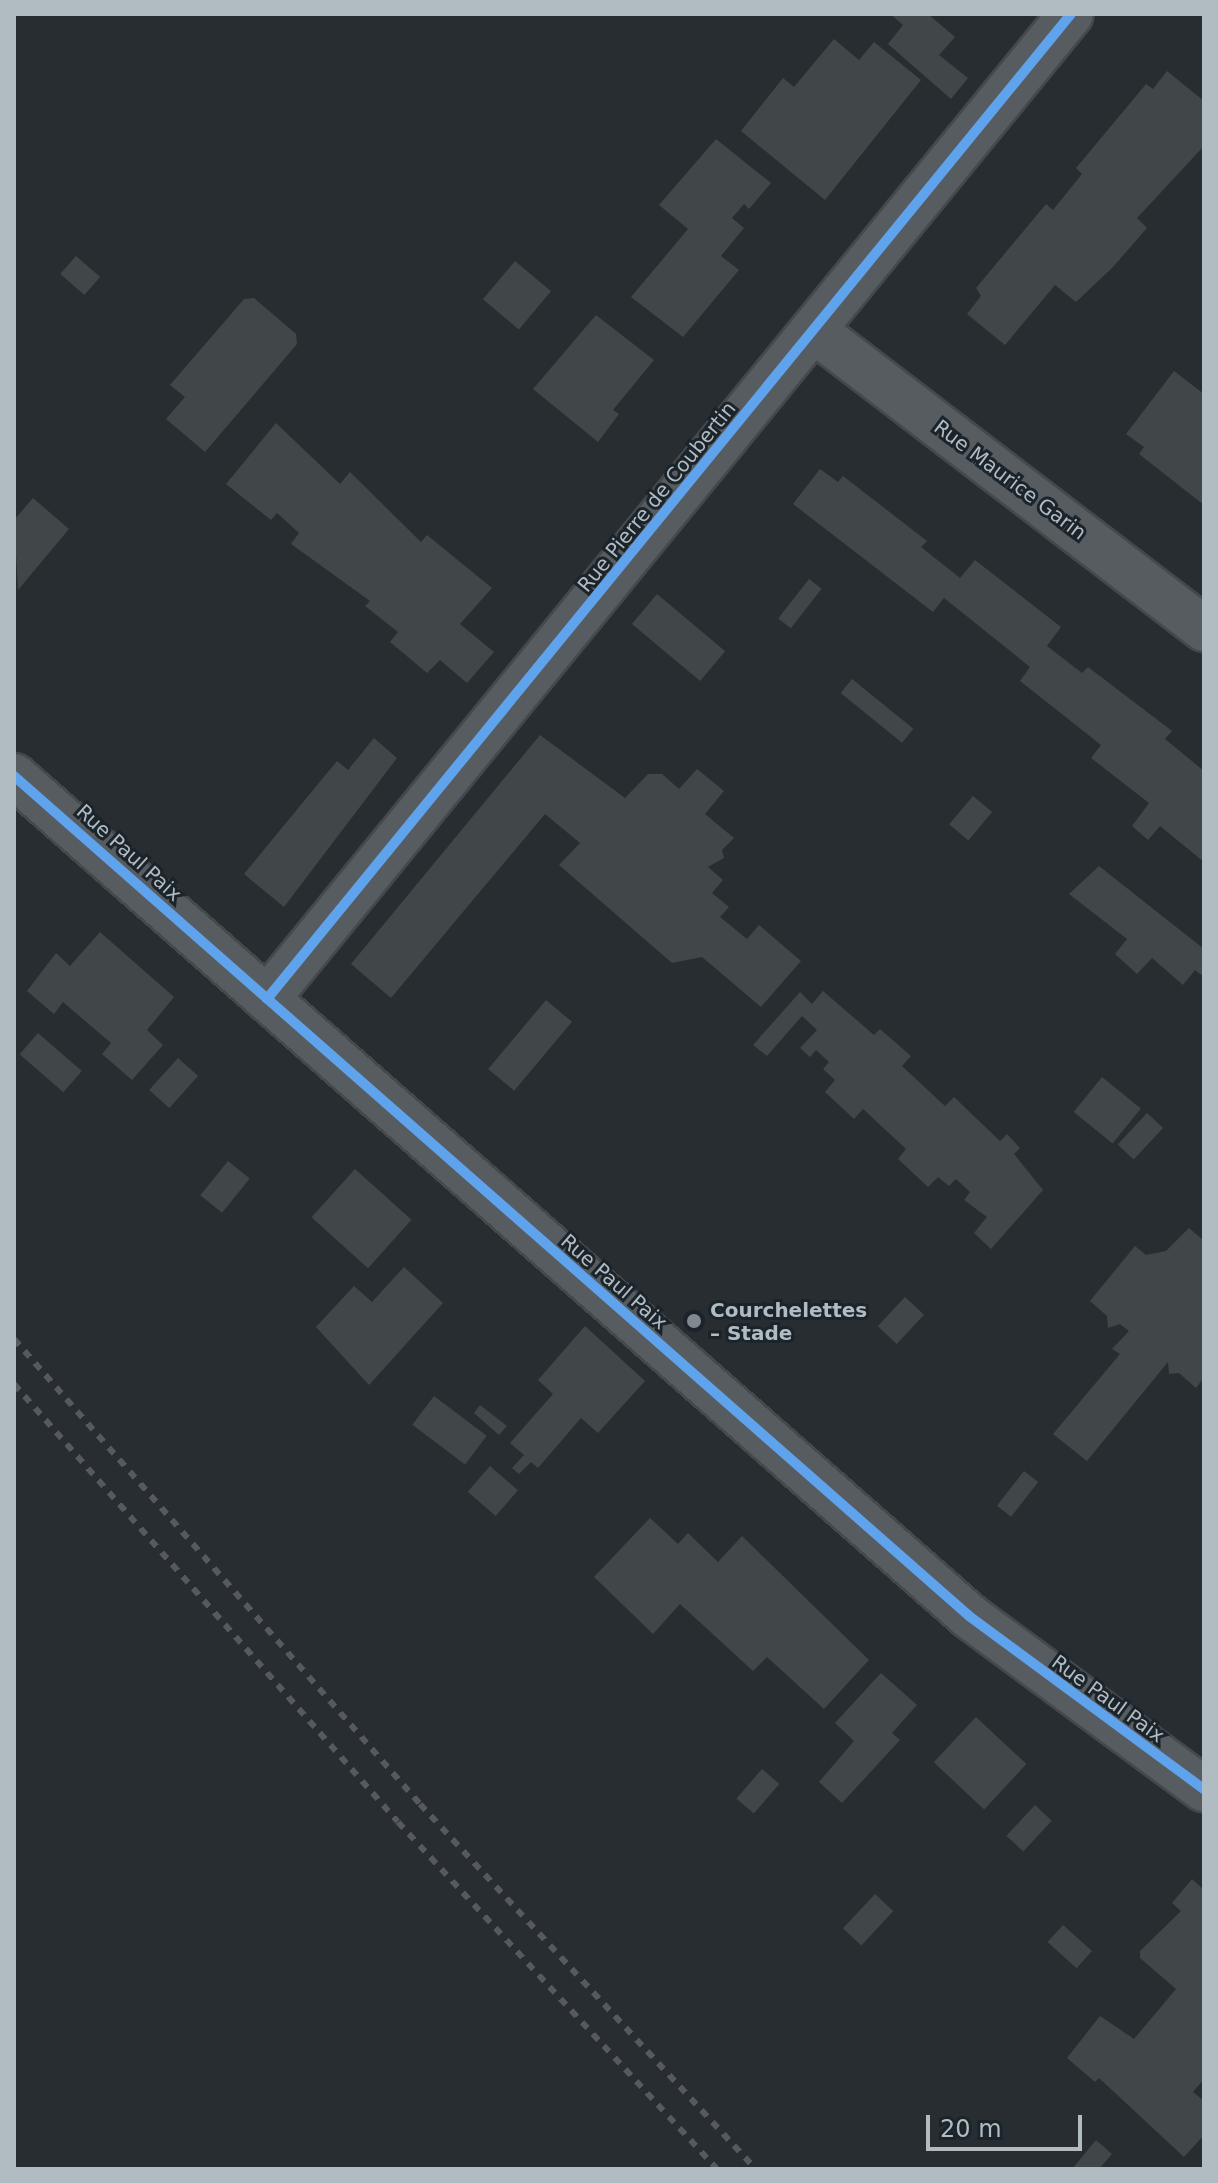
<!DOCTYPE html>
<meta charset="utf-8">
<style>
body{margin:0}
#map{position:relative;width:1218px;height:2183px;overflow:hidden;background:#272d31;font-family:"DejaVu Sans",sans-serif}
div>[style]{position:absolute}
.building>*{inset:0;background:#414649;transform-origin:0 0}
.roads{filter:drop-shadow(2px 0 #44494c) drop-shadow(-2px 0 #44494c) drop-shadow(0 2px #44494c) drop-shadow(0 -2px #44494c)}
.minor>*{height:44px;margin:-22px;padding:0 22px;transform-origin:22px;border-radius:22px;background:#575c60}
.tertiary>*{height:44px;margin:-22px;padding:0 22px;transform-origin:22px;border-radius:22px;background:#575c60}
.rail>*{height:6px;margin-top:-3px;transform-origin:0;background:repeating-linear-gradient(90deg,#565a5e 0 8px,transparent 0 16px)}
.cycleway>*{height:10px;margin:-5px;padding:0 5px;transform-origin:5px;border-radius:5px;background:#60a3ed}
.dots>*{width:22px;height:22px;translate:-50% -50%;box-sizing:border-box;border:4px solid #1c242b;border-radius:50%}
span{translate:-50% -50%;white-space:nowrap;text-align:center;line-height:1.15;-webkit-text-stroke:6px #1c242b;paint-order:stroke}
.street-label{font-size:20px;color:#b1bbc2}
.poi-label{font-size:20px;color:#b1bbc2;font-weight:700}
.left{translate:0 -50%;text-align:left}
.frame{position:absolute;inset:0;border:16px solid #b1bbc2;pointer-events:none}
.scale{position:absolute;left:926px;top:2115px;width:156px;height:36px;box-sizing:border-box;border:4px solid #b1bbc2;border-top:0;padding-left:10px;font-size:24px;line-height:28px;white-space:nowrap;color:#b1bbc2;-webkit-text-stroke:6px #1c242b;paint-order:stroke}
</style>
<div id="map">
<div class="building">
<i style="clip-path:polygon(890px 14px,928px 14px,955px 37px,939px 55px,968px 78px,951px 99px,888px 44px,903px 25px)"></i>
<i style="clip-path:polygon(834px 39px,859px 60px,874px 42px,921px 80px,825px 200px,741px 131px,783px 78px,794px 87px)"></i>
<i style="clip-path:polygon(1167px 71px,1204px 101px,1204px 146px,1137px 218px,1147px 228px,1113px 267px,1076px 302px,1055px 285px,1005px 345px,967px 314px,981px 296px,976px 288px,1046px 204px,1053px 210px,1082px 174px,1076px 168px,1146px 84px,1153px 89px)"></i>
<i style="clip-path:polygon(716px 139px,771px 183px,749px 209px,744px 204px,732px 218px,744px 228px,721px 256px,739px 270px,683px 337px,631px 297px,688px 229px,659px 205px)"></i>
<i style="left:76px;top:256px;width:32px;height:24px;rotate:41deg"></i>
<i style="left:515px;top:261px;width:47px;height:50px;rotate:40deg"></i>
<i style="clip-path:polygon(254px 298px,296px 334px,297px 344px,205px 452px,166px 419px,185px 397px,170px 385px,244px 299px)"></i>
<i style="clip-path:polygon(596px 315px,654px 360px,613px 410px,619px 414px,598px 442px,533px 389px)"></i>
<i style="clip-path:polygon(1174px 371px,1204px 394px,1204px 505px,1139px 454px,1144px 447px,1126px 434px)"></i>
<i style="clip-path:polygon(276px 423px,340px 484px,350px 472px,421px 542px,427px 535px,492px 588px,460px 624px,494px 652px,467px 683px,440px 660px,427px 673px,390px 642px,398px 632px,365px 606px,370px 601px,291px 544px,299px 533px,277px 513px,271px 520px,226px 484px)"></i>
<i style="clip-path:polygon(820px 469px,838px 482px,843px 476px,927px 541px,921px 547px,960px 578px,975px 560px,1061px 627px,1047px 646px,1082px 673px,1088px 667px,1172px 731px,1165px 739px,1204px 771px,1204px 862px,1160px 826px,1148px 840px,1132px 826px,1149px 803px,1091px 758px,1101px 745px,1020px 681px,1030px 667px,944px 598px,933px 612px,793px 504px)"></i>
<i style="clip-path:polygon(33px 498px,69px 529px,18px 590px,14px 520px)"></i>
<i style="left:809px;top:579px;width:16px;height:50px;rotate:38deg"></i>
<i style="left:657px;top:594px;width:89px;height:39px;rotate:40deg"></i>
<i style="left:852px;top:679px;width:79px;height:18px;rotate:39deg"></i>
<i style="clip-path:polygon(540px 735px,625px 798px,648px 774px,662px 774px,679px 789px,697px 769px,724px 791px,705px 814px,734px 838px,722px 850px,724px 858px,708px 867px,723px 880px,712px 893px,729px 907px,720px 917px,747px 939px,759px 925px,801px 961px,761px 1007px,702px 957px,672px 963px,559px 865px,580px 843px,545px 814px,391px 998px,351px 964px)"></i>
<i style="clip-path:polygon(374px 738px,397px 758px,284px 907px,244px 874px,337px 761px,348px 770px)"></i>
<i style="left:973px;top:796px;width:25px;height:37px;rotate:40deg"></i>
<i style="clip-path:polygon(1099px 866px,1204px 949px,1204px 977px,1195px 970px,1183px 985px,1152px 958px,1137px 974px,1115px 954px,1127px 939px,1069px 894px)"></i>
<i style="clip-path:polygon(100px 932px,174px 997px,147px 1030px,163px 1045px,132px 1080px,102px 1054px,111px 1043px,63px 1002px,54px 1014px,27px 991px,56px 953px,70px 966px)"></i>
<i style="clip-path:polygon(823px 991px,874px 1035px,880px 1029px,911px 1056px,902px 1066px,945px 1106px,954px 1097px,1000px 1141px,1007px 1134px,1020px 1148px,1014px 1154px,1043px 1190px,991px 1249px,974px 1233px,987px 1217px,964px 1200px,970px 1192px,956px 1179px,949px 1186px,938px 1177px,928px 1187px,898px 1159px,906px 1149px,863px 1109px,854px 1119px,825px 1092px,835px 1080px,823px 1069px,829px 1062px,816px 1050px,810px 1057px,800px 1048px,817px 1030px,802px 1016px,767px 1056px,753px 1045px,800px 992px,812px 1004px)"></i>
<i style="left:546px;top:1000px;width:34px;height:90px;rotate:40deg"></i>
<i style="left:38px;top:1033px;width:58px;height:28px;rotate:41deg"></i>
<i style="left:178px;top:1058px;width:27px;height:43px;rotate:42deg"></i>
<i style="left:1102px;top:1077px;width:50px;height:45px;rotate:39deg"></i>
<i style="left:1147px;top:1113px;width:22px;height:43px;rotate:43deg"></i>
<i style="left:228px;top:1161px;width:28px;height:44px;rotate:39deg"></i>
<i style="left:355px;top:1169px;width:76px;height:65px;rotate:42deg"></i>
<i style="clip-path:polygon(1189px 1228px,1204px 1241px,1204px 1377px,1196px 1388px,1179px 1373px,1169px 1374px,1168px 1362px,1087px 1461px,1053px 1434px,1120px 1354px,1112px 1349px,1129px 1331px,1120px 1324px,1108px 1328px,1107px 1316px,1090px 1301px,1135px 1246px,1146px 1255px,1166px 1251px)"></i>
<i style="clip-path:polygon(404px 1267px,443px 1303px,369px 1385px,316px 1327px,354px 1286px,372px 1302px)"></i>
<i style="left:905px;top:1297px;width:26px;height:40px;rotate:43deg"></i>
<i style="clip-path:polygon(585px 1326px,645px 1381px,598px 1433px,581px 1418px,538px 1468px,531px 1462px,519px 1474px,512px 1468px,524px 1455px,510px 1443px,553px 1394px,538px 1380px)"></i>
<i style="left:434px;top:1396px;width:66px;height:36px;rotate:37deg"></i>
<i style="clip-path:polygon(480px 1405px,507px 1426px,499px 1435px,474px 1413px)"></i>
<i style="left:490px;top:1466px;width:37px;height:34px;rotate:41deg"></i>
<i style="left:1024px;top:1471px;width:18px;height:44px;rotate:38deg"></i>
<i style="clip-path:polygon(650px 1518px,678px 1544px,688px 1533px,718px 1562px,742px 1536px,869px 1660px,824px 1709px,767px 1657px,753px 1671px,680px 1604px,653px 1634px,594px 1577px)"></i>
<i style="clip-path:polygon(881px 1673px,917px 1705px,892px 1733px,900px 1740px,842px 1803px,819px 1782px,854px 1741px,835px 1723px)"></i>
<i style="left:976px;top:1717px;width:69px;height:62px;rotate:43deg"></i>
<i style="left:762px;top:1769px;width:23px;height:39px;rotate:41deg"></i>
<i style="left:1035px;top:1805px;width:23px;height:42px;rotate:43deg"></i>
<i style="clip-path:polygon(1192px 1879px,1204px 1890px,1204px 2079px,1193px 2092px,1204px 2101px,1204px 2135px,1184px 2157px,1099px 2078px,1095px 2082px,1067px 2058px,1100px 2016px,1134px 2039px,1176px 1989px,1140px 1958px,1140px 1951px,1181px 1911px,1172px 1903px)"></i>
<i style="left:875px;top:1894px;width:25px;height:47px;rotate:43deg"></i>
<i style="left:1063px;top:1925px;width:39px;height:23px;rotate:42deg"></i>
<i style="clip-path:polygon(1096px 2140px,1112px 2154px,1099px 2169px,1072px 2169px)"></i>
</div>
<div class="roads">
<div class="minor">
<i style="left:816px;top:332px;width:489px;rotate:37.4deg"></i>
<i style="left:267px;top:999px;width:1271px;rotate:-50.78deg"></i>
</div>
<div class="tertiary">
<i style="left:14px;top:776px;width:1272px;rotate:41.33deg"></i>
<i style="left:969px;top:1616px;width:292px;rotate:36.4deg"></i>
</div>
</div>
<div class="rail">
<i style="left:14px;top:1339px;width:617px;rotate:48.88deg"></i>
<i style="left:420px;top:1804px;width:496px;rotate:47.4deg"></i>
<i style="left:14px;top:1384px;width:582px;rotate:48.76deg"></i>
<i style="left:398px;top:1822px;width:471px;rotate:47.4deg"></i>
</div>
<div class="cycleway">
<i style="left:14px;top:776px;width:1272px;rotate:41.33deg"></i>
<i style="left:969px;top:1616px;width:292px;rotate:36.4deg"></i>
<i style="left:267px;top:999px;width:1271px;rotate:-50.78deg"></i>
</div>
<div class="dots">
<i style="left:694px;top:1321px;background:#81898f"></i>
</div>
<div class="street-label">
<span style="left:1010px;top:480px;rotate:37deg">Rue Maurice Garin</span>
<span style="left:657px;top:497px;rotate:-51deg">Rue Pierre de Coubertin</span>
<span style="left:129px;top:853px;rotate:42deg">Rue Paul Paix</span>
<span style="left:614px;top:1282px;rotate:41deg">Rue Paul Paix</span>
<span style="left:1108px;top:1699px;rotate:36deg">Rue Paul Paix</span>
</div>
<div class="poi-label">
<span class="left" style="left:710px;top:1322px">Courchelettes<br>– Stade</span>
</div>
<div class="frame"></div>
<div class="scale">20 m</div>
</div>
